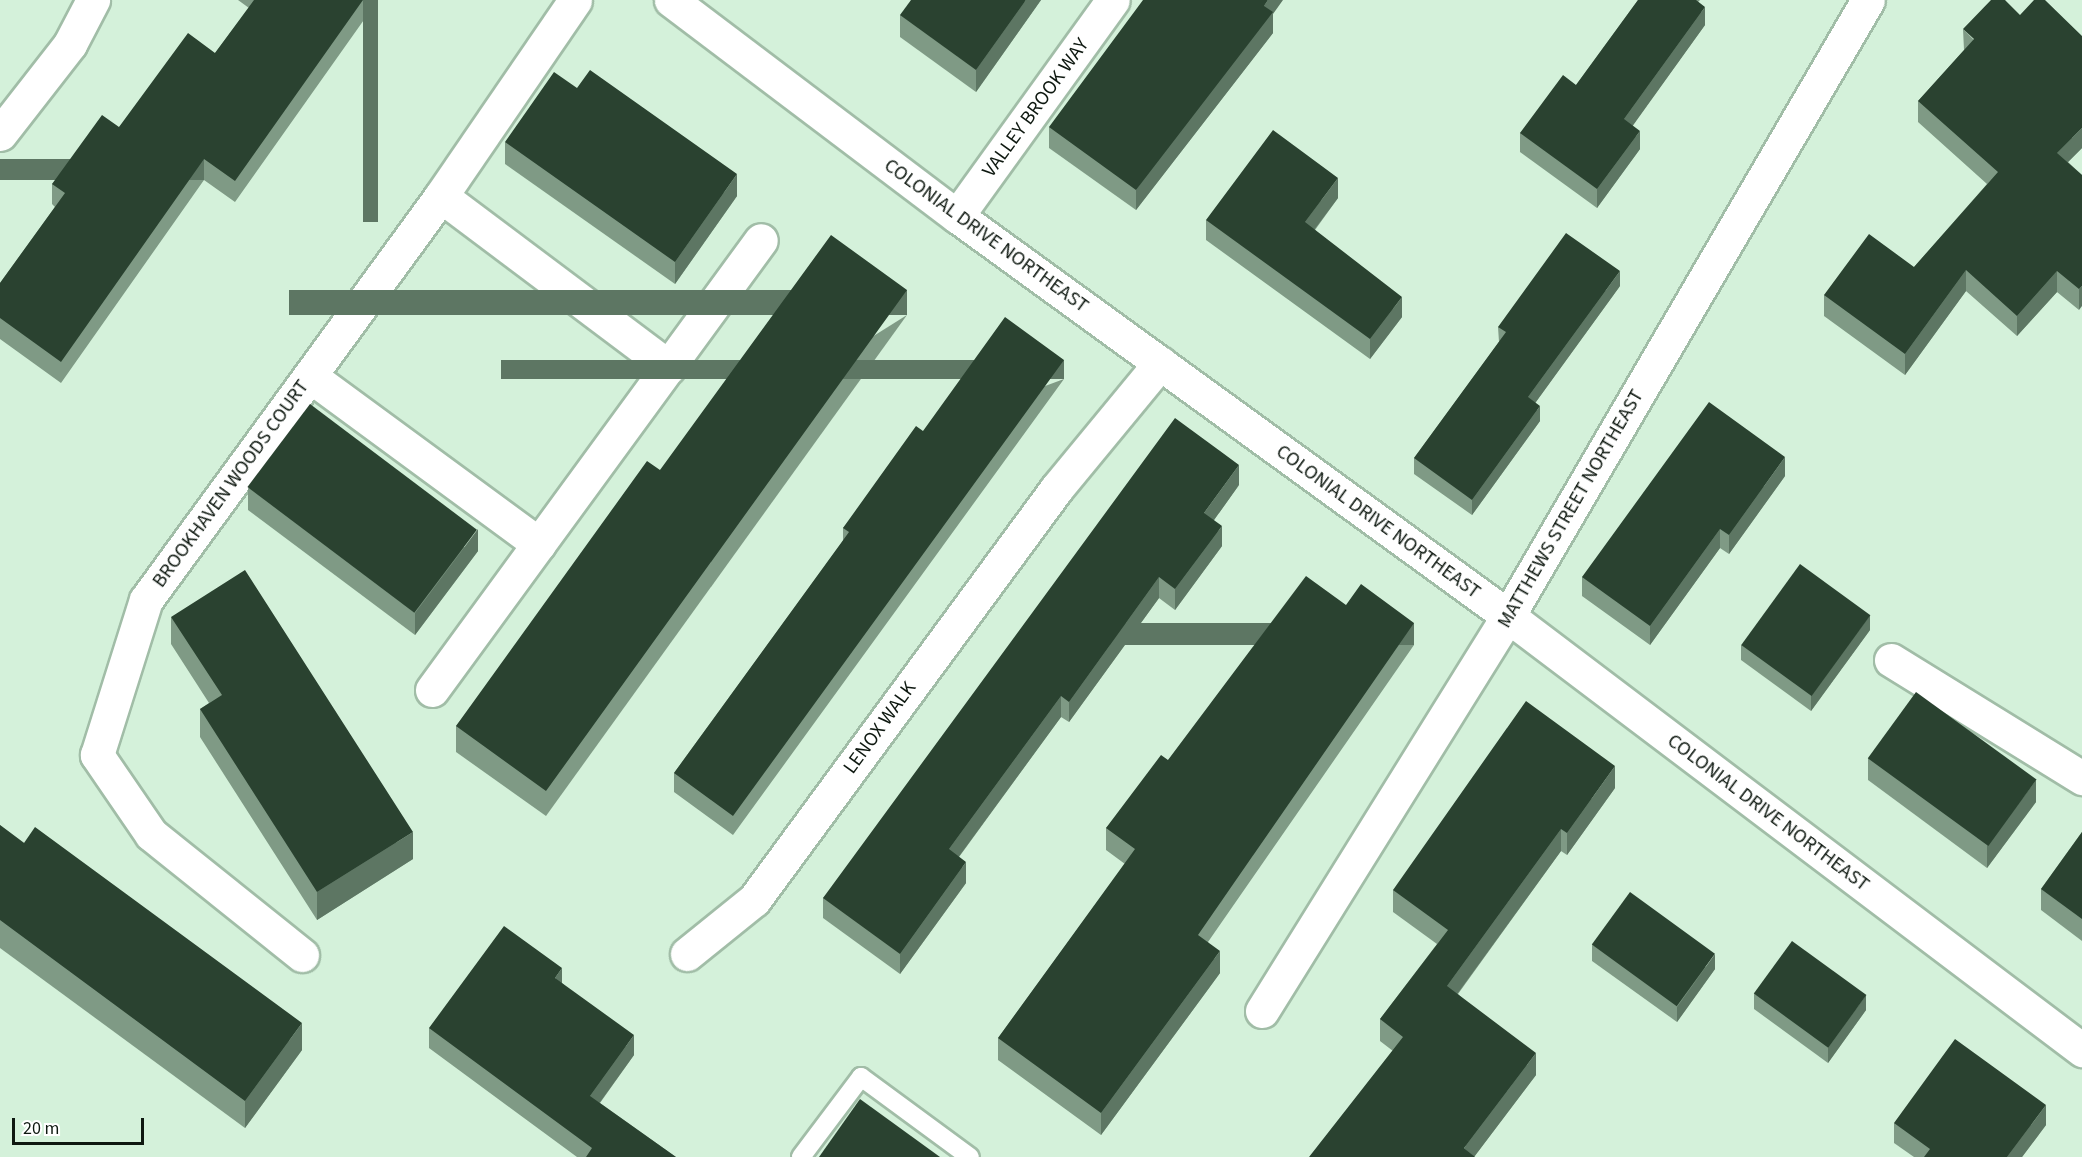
<!DOCTYPE html>
<style>
body{margin:0}
#map{position:relative;width:2082px;height:1157px;overflow:hidden;background:#d4f1da;font-family:"Source Sans 3",sans-serif}
div>[style]{position:absolute}
.roads{filter:drop-shadow(2px 0 #a1bda7) drop-shadow(-2px 0 #a1bda7) drop-shadow(0 2px #a1bda7) drop-shadow(0 -2px #a1bda7)}
.lane>*{height:18px;margin:-9px;padding:0 9px;transform-origin:9px;border-radius:9px;background:#fff}
.street>*{height:33px;margin:-16.5px;padding:0 16.5px;transform-origin:16.5px;border-radius:16.5px;background:#fff}
.wall>*{inset:0;background:#7f9a85}
.shaded-wall>*{inset:0;background:#5d7663;transform-origin:0 0}
.building>*{inset:0;background:#2a4230;transform-origin:0 0}
span{translate:-50% -50%;white-space:nowrap;text-align:center;line-height:1.15;-webkit-text-stroke:6px #fff;paint-order:stroke}
.street-label{font-size:20px;color:#0e1810}
.scale{position:absolute;left:12px;top:1118px;width:132px;height:27px;box-sizing:border-box;border:3px solid #0e1810;border-top:0;padding-left:8px;font-size:18px;line-height:21px;white-space:nowrap;color:#0e1810;-webkit-text-stroke:4px #fff;paint-order:stroke}
</style>
<div id="map">
<div class="roads">
<div class="lane">
<i style="left:801px;top:1157px;width:100px;rotate:-53.1deg"></i>
<i style="left:861px;top:1077px;width:135px;rotate:36.3deg"></i>
</div>
<div class="street">
<i style="left:671px;top:0;width:358px;rotate:37.1deg"></i>
<i style="left:957px;top:216px;width:681px;rotate:35.98deg"></i>
<i style="left:1508px;top:616px;width:720px;rotate:37.09deg"></i>
<i style="left:0;top:134px;width:114px;rotate:-52.1deg"></i>
<i style="left:70px;top:44px;width:50px;rotate:-62.4deg"></i>
<i style="left:441px;top:196px;width:285px;rotate:36.9deg"></i>
<i style="left:957px;top:216px;width:266px;rotate:-54.2deg"></i>
<i style="left:310px;top:376px;width:284px;rotate:36.3deg"></i>
<i style="left:1891px;top:660px;width:225px;rotate:31.7deg"></i>
<i style="left:432px;top:690px;width:557px;rotate:-53.83deg"></i>
<i style="left:687px;top:954px;width:86px;rotate:-38.9deg"></i>
<i style="left:754px;top:900px;width:511px;rotate:-53.67deg"></i>
<i style="left:1057px;top:488px;width:162px;rotate:-50.5deg"></i>
<i style="left:302px;top:955px;width:193px;rotate:-141.3deg"></i>
<i style="left:151px;top:834px;width:96px;rotate:-124.4deg"></i>
<i style="left:97px;top:755px;width:163px;rotate:-72.5deg"></i>
<i style="left:146px;top:600px;width:500px;rotate:-53.86deg"></i>
<i style="left:441px;top:196px;width:237px;rotate:-55.6deg"></i>
<i style="left:1262px;top:1011px;width:465px;rotate:-58.1deg"></i>
<i style="left:1508px;top:616px;width:713px;rotate:-59.7deg"></i>
</div>
</div>
<div class="wall">
<i style="clip-path:polygon(238px 0,378px 0,235px 202px,204px 180px,61px 383px,0 339px,0 283px,55px 207px,52px 204px,52px 184px,119px 127px,215px 53px,249px 8px)"></i>
<i style="clip-path:polygon(1041px 0,976px 92px,900px 37px,900px 15px)"></i>
<i style="clip-path:polygon(1638px 0,1700px 0,1698px 2px,1705px 25px,1632px 126px,1640px 149px,1597px 208px,1520px 152px,1520px 133px,1576px 85px)"></i>
<i style="clip-path:polygon(1273px 14px,1273px 33px,1136px 210px,1049px 148px,1049px 127px)"></i>
<i style="clip-path:polygon(1963px 29px,2082px 148px,2068px 162px,2082px 175px,2079px 310px,2057px 292px,2017px 336px,1966px 291px,1905px 375px,1824px 316px,1824px 295px,1914px 267px,1987px 184px,1918px 122px,1918px 101px,1964px 50px)"></i>
<i style="clip-path:polygon(505px 142px,737px 196px,675px 284px,505px 164px)"></i>
<i style="clip-path:polygon(1338px 198px,1315px 230px,1402px 317px,1370px 359px,1206px 240px,1206px 220px)"></i>
<i style="clip-path:polygon(1620px 286px,1535px 403px,1540px 421px,1472px 515px,1414px 474px,1414px 458px,1499px 342px,1498px 327px)"></i>
<i style="clip-path:polygon(907px 315px,546px 816px,456px 752px,456px 726px,660px 470px)"></i>
<i style="clip-path:polygon(1064px 379px,733px 835px,674px 792px,674px 773px,843px 541px,843px 528px,923px 431px)"></i>
<i style="clip-path:polygon(1785px 476px,1729px 554px,1720px 548px,1650px 645px,1582px 596px,1582px 577px)"></i>
<i style="clip-path:polygon(1239px 485px,1214px 520px,1222px 546px,1175px 610px,1159px 598px,1069px 722px,1061px 717px,959px 857px,966px 883px,900px 974px,823px 918px,823px 898px)"></i>
<i style="clip-path:polygon(248px 488px,478px 551px,415px 635px,248px 510px)"></i>
<i style="clip-path:polygon(1346px 605px,1414px 645px,1208px 942px,1220px 973px,1101px 1135px,998px 1060px,998px 1038px,1125px 864px,1106px 850px,1106px 828px,1168px 760px)"></i>
<i style="clip-path:polygon(171px 617px,413px 859px,317px 920px,200px 737px,200px 709px,209px 703px,171px 644px)"></i>
<i style="clip-path:polygon(1870px 630px,1811px 711px,1741px 660px,1741px 645px)"></i>
<i style="clip-path:polygon(1868px 758px,2036px 802px,1987px 868px,1868px 780px)"></i>
<i style="clip-path:polygon(1615px 788px,1567px 855px,1561px 851px,1458px 994px,1536px 1075px,1474px 1157px,1393px 1051px,1380px 1041px,1380px 1019px,1437px 944px,1393px 912px,1393px 890px)"></i>
<i style="clip-path:polygon(0 825px,302px 1050px,245px 1128px,0 948px)"></i>
<i style="clip-path:polygon(2082px 832px,2082px 941px,2041px 910px,2041px 889px)"></i>
<i style="clip-path:polygon(1592px 945px,1715px 969px,1677px 1022px,1592px 961px)"></i>
<i style="clip-path:polygon(562px 983px,634px 1055px,600px 1103px,676px 1157px,577px 1157px,429px 1048px,429px 1028px)"></i>
<i style="clip-path:polygon(1754px 994px,1866px 1010px,1828px 1063px,1754px 1009px)"></i>
<i style="clip-path:polygon(1894px 1123px,2046px 1125px,2022px 1157px,1914px 1157px,1894px 1143px)"></i>
</div>
<div class="shaded-wall">
<i style="left:363px;top:0;width:15px;height:222px"></i>
<i style="clip-path:polygon(1026px 0,1041px 0,976px 92px,976px 70px)"></i>
<i style="clip-path:polygon(1268px 0,1283px 0,1273px 14px,1273px 33px,1136px 210px,1136px 190px)"></i>
<i style="clip-path:polygon(1705px 7px,1705px 25px,1624px 138px,1624px 119px)"></i>
<i style="clip-path:polygon(2082px 128px,2082px 148px,2057px 173px,2057px 153px)"></i>
<i style="clip-path:polygon(1640px 131px,1640px 149px,1597px 208px,1597px 189px)"></i>
<i style="left:204px;top:159px;width:21px;height:248px;rotate:90deg"></i>
<i style="clip-path:polygon(737px 174px,737px 196px,675px 284px,675px 262px)"></i>
<i style="clip-path:polygon(1338px 178px,1338px 198px,1305px 242px,1305px 222px)"></i>
<i style="clip-path:polygon(1966px 270px,1966px 291px,1905px 375px,1905px 354px)"></i>
<i style="clip-path:polygon(1620px 271px,1620px 286px,1528px 413px,1528px 397px)"></i>
<i style="clip-path:polygon(2057px 271px,2057px 292px,2017px 336px,2017px 316px)"></i>
<i style="clip-path:polygon(2082px 286px,2082px 306px,2079px 310px,2079px 289px)"></i>
<i style="left:907px;top:290px;width:25px;height:618px;rotate:90deg"></i>
<i style="clip-path:polygon(1402px 297px,1402px 317px,1370px 359px,1370px 339px)"></i>
<i style="left:1064px;top:360px;width:19px;height:563px;rotate:90deg"></i>
<i style="clip-path:polygon(1540px 406px,1540px 421px,1472px 515px,1472px 500px)"></i>
<i style="clip-path:polygon(1785px 457px,1785px 476px,1729px 554px,1729px 535px)"></i>
<i style="clip-path:polygon(1239px 465px,1239px 485px,1204px 534px,1204px 513px)"></i>
<i style="clip-path:polygon(1222px 526px,1222px 546px,1175px 610px,1175px 589px)"></i>
<i style="clip-path:polygon(478px 529px,478px 551px,415px 635px,415px 613px)"></i>
<i style="clip-path:polygon(1720px 529px,1720px 548px,1650px 645px,1650px 626px)"></i>
<i style="clip-path:polygon(1159px 577px,1159px 598px,1069px 722px,1069px 702px)"></i>
<i style="clip-path:polygon(1870px 615px,1870px 630px,1811px 711px,1811px 696px)"></i>
<i style="left:1414px;top:623px;width:22px;height:379px;rotate:90deg"></i>
<i style="clip-path:polygon(1061px 696px,1061px 717px,949px 870px,949px 849px)"></i>
<i style="clip-path:polygon(1615px 766px,1615px 788px,1567px 855px,1567px 833px)"></i>
<i style="clip-path:polygon(2036px 780px,2036px 802px,1987px 868px,1987px 846px)"></i>
<i style="clip-path:polygon(1561px 829px,1561px 851px,1447px 1008px,1447px 986px)"></i>
<i style="clip-path:polygon(413px 832px,413px 859px,317px 920px,317px 892px)"></i>
<i style="clip-path:polygon(966px 862px,966px 883px,900px 974px,900px 954px)"></i>
<i style="clip-path:polygon(1220px 951px,1220px 973px,1101px 1135px,1101px 1113px)"></i>
<i style="clip-path:polygon(1715px 954px,1715px 969px,1677px 1022px,1677px 1007px)"></i>
<i style="clip-path:polygon(562px 968px,562px 988px,555px 978px)"></i>
<i style="clip-path:polygon(1866px 995px,1866px 1010px,1828px 1063px,1828px 1048px)"></i>
<i style="clip-path:polygon(302px 1023px,302px 1050px,245px 1128px,245px 1101px)"></i>
<i style="clip-path:polygon(634px 1035px,634px 1055px,590px 1116px,590px 1096px)"></i>
<i style="clip-path:polygon(1536px 1053px,1536px 1075px,1474px 1157px,1464px 1148px)"></i>
<i style="clip-path:polygon(2046px 1105px,2046px 1125px,2022px 1157px,2007px 1157px)"></i>
</div>
<div class="building">
<i style="clip-path:polygon(254px 0,363px 0,235px 181px,204px 159px,61px 362px,0 318px,0 283px,65px 193px,52px 184px,102px 115px,119px 127px,188px 33px,215px 53px)"></i>
<i style="clip-path:polygon(911px 0,1026px 0,976px 70px,900px 15px)"></i>
<i style="clip-path:polygon(1143px 0,1268px 0,1264px 6px,1273px 12px,1136px 190px,1049px 127px)"></i>
<i style="clip-path:polygon(1638px 0,1696px 0,1705px 7px,1624px 119px,1640px 131px,1597px 189px,1520px 133px,1563px 75px,1576px 85px)"></i>
<i style="clip-path:polygon(1991px 0,2005px 0,2020px 15px,2034px 0,2045px 0,2082px 36px,2082px 128px,2057px 153px,2082px 175px,2082px 286px,2079px 289px,2057px 271px,2017px 316px,1966px 270px,1905px 354px,1824px 295px,1869px 234px,1914px 267px,1998px 172px,1918px 101px,1974px 39px,1963px 29px)"></i>
<i style="clip-path:polygon(590px 70px,737px 174px,675px 262px,505px 142px,554px 72px,577px 88px)"></i>
<i style="clip-path:polygon(1273px 130px,1338px 178px,1305px 222px,1402px 297px,1370px 339px,1206px 220px)"></i>
<i style="clip-path:polygon(1566px 233px,1620px 271px,1528px 397px,1540px 406px,1472px 500px,1414px 458px,1506px 332px,1498px 327px)"></i>
<i style="clip-path:polygon(831px 235px,907px 290px,546px 791px,456px 726px,647px 461px,660px 470px)"></i>
<i style="clip-path:polygon(1005px 317px,1064px 360px,733px 816px,674px 773px,849px 532px,843px 528px,916px 426px,923px 431px)"></i>
<i style="clip-path:polygon(1709px 402px,1785px 457px,1729px 535px,1720px 529px,1650px 626px,1582px 577px)"></i>
<i style="left:310px;top:404px;width:209px;height:104px;rotate:37deg"></i>
<i style="clip-path:polygon(1175px 418px,1239px 465px,1204px 513px,1222px 526px,1175px 589px,1159px 577px,1069px 702px,1061px 696px,949px 849px,966px 862px,900px 954px,823px 898px)"></i>
<i style="left:1800px;top:564px;width:87px;height:100px;rotate:36deg"></i>
<i style="clip-path:polygon(245px 570px,413px 832px,317px 892px,200px 709px,222px 695px,171px 617px)"></i>
<i style="clip-path:polygon(1306px 576px,1346px 605px,1361px 584px,1414px 623px,1198px 935px,1220px 951px,1101px 1113px,998px 1038px,1135px 849px,1106px 828px,1161px 755px,1168px 760px)"></i>
<i style="left:1916px;top:692px;width:149px;height:82px;rotate:36deg"></i>
<i style="clip-path:polygon(1526px 701px,1615px 766px,1567px 833px,1561px 829px,1447px 986px,1536px 1053px,1464px 1148px,1475px 1157px,1309px 1157px,1403px 1037px,1380px 1019px,1448px 930px,1393px 890px)"></i>
<i style="clip-path:polygon(0 825px,24px 843px,35px 827px,302px 1023px,245px 1101px,0 920px)"></i>
<i style="clip-path:polygon(2082px 832px,2082px 919px,2041px 889px)"></i>
<i style="left:1630px;top:892px;width:105px;height:65px;rotate:36deg"></i>
<i style="clip-path:polygon(504px 926px,562px 968px,555px 978px,634px 1035px,590px 1096px,676px 1157px,586px 1157px,592px 1148px,429px 1028px)"></i>
<i style="left:1792px;top:941px;width:92px;height:65px;rotate:36deg"></i>
<i style="clip-path:polygon(1955px 1039px,2046px 1105px,2007px 1157px,1924px 1157px,1930px 1149px,1894px 1123px)"></i>
<i style="clip-path:polygon(860px 1099px,940px 1157px,819px 1157px)"></i>
</div>
<div class="street-label">
<span style="left:1036px;top:108px;rotate:-54deg">VALLEY BROOK WAY</span>
<span style="left:986px;top:236px;rotate:36deg">COLONIAL DRIVE NORTHEAST</span>
<span style="left:231px;top:484px;rotate:-54deg">BROOKHAVEN WOODS COURT</span>
<span style="left:1571px;top:509px;rotate:-60deg">MATTHEWS STREET NORTHEAST</span>
<span style="left:1378px;top:522px;rotate:36deg">COLONIAL DRIVE NORTHEAST</span>
<span style="left:880px;top:728px;rotate:-54deg">LENOX WALK</span>
<span style="left:1768px;top:813px;rotate:37deg">COLONIAL DRIVE NORTHEAST</span>
</div>
<div class="scale">20 m</div>
</div>
